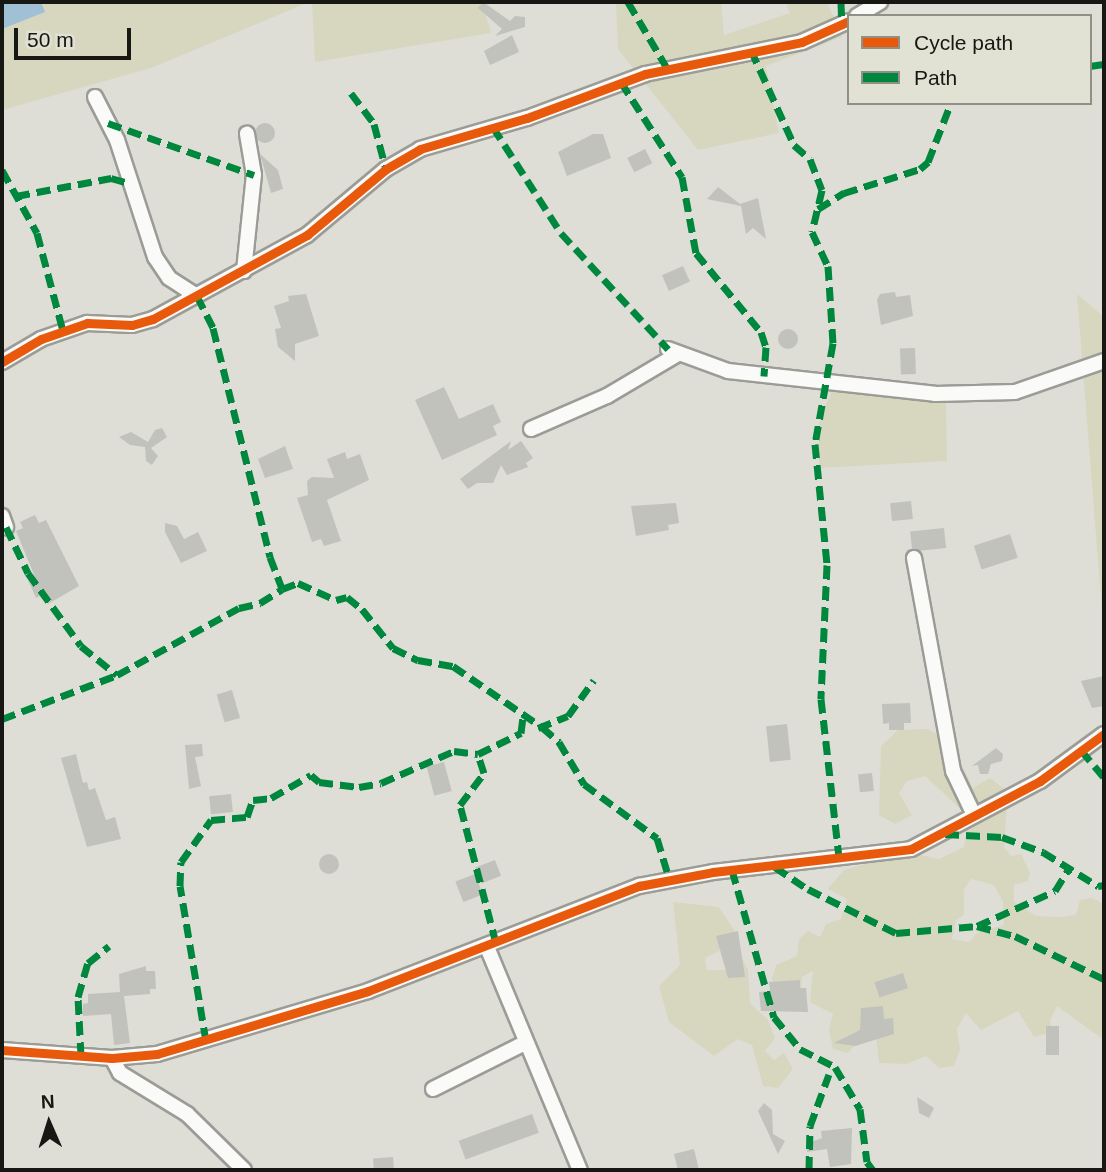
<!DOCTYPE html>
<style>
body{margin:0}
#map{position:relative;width:1106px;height:1172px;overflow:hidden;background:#deded7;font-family:Arial,sans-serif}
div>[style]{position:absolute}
.green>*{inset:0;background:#d7d7c0}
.water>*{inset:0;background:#a0c1d5}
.building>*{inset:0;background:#c2c2bd;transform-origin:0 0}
.round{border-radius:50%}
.roads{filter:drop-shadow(2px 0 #9c9c97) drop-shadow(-2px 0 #9c9c97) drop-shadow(0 2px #9c9c97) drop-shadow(0 -2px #9c9c97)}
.street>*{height:14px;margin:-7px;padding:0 7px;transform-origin:7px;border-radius:7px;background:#fafaf9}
.quiet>*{height:7px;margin-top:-3.5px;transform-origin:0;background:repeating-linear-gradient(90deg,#00873e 0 14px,transparent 0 21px)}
.cycleway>*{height:9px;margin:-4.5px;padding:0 4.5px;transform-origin:4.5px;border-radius:4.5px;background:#e8590c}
span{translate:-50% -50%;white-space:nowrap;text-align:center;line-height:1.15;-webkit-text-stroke:7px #e1e1d4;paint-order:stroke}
.frame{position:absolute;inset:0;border:4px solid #171713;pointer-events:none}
.legend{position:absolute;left:847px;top:14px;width:245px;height:91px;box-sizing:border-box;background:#e1e1d4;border:2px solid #909087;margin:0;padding:9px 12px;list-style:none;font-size:21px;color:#171713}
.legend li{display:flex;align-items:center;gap:14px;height:35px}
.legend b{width:35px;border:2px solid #909087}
.north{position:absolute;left:14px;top:1088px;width:70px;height:70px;-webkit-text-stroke:5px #e1e1d4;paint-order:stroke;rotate:357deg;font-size:19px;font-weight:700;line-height:28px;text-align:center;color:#171713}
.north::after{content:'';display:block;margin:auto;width:24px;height:32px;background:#171713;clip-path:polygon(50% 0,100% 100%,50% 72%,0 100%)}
.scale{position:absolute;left:14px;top:28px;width:117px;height:32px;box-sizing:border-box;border:4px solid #171713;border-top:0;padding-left:9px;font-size:21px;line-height:24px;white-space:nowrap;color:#171713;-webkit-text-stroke:5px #e1e1d4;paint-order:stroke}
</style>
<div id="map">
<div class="green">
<i style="clip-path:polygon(2px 2px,309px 2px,151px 68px,2px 110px)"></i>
<i style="clip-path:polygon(312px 2px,482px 2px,491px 33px,315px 62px)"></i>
<i style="clip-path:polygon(616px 2px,721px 2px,724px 35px,790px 13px,785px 2px,827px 2px,842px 37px,766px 66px,779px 133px,698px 150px,618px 49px)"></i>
<i style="clip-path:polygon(1077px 294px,1104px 317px,1102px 612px)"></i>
<i style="clip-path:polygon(833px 388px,946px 400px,947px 461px,819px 468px,819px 423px)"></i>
<i style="clip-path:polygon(evenodd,928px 729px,944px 738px,945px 760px,964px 770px,973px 788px,990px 778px,1008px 792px,1004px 847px,1011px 856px,1021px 854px,1030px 873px,1028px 881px,1014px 885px,1014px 902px,1036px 916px,1062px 917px,1076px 915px,1080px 900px,1092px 898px,1104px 904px,1104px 1040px,1057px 1006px,1050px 1021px,1053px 1032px,1034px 1037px,1018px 1011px,981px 1030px,966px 1013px,957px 1029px,960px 1050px,954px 1066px,939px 1068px,926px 1056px,906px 1064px,879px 1063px,876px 1036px,862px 1037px,848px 1053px,833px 1049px,829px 1029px,833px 1014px,810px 1002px,813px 971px,802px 977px,801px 995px,778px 998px,772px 979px,776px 965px,797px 956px,799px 939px,808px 931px,820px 937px,826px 924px,841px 919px,847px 899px,828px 889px,844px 870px,906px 852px,939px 859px,964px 847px,969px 817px,925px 776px,907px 781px,899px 793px,912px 815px,895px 824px,879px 815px,881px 746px,898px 730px,928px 729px,971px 879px,994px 885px,1003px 902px,1004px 925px,978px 932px,969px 942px,952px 939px,956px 920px,964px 915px,964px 890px,971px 879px)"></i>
<i style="clip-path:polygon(673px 902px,719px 907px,736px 933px,729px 946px,705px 958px,707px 970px,734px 970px,738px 950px,748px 970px,750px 1003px,768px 1020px,775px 1038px,765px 1051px,774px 1060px,784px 1053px,793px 1069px,778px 1088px,763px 1086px,752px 1045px,738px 1039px,714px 1056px,669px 1022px,659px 986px,680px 965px)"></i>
</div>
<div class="water">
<i style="clip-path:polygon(2px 2px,41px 2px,45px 12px,2px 29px)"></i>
</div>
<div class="building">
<i style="clip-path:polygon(483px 2px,510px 21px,515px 16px,525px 17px,525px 27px,495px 36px,502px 29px,478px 8px)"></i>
<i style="clip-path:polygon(512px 35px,519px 52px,490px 65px,484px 51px)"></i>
<i class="round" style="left:255px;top:123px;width:20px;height:20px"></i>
<i style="clip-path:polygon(593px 134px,603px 134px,611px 158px,567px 176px,558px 152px)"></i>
<i style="left:645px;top:149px;width:16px;height:20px;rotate:63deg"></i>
<i style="clip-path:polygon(260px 154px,278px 170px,283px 189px,271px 193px)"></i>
<i style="clip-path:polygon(718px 187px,740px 204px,758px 198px,766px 239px,753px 228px,746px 234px,741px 206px,707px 199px)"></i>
<i style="left:683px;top:266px;width:17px;height:23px;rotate:66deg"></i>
<i style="clip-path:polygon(895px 292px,896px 297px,910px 295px,913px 316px,881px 325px,877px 300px,880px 294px)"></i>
<i style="clip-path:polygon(306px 294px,319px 336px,295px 344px,295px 361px,278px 347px,275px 329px,281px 328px,274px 306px,289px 301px,288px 296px)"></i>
<i class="round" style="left:778px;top:329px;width:20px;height:20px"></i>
<i style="left:915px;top:348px;width:26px;height:15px;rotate:88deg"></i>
<i style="clip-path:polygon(444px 387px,459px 419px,493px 404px,501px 422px,493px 426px,497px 435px,442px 460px,415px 400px)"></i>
<i style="clip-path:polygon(162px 428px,167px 437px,151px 448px,158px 456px,152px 465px,146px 461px,145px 447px,130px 445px,119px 437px,131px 432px,148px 442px,155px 430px)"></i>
<i style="clip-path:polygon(511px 441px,508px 450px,521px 441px,533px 458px,526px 463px,528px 467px,507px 475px,501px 465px,493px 483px,477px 483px,468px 489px,460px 479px)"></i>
<i style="clip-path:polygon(285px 446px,293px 469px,265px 478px,258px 459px)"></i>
<i style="clip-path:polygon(345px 452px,347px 459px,360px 454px,369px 480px,327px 500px,341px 541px,324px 546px,321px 539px,312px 542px,297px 498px,308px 495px,307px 481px,312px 477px,334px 478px,327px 459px)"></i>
<i style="left:911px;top:501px;width:18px;height:21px;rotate:84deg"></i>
<i style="clip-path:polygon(676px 503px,679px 523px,668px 525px,669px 530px,636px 536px,631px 506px)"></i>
<i style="clip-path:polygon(35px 515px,39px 523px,46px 520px,79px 586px,48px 604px,44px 594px,36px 598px,28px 580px,35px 577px,16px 531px,23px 528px,20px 522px)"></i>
<i style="clip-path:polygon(165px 523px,177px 526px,184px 539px,198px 532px,207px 551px,181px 563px,165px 532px)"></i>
<i style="left:944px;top:528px;width:20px;height:34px;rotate:84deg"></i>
<i style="left:1010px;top:534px;width:25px;height:38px;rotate:72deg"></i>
<i style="clip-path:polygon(1104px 676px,1104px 706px,1092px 708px,1081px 681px)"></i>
<i style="left:232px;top:690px;width:29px;height:16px;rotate:74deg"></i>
<i style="clip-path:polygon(910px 703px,911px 723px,904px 723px,904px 730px,889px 730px,889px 723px,883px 724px,882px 704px)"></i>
<i style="left:787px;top:724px;width:36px;height:21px;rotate:84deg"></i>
<i style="clip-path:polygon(202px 744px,203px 756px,195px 757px,201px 786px,189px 789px,185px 745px)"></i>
<i style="clip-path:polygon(996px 748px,1003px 754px,1002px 761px,991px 764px,988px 774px,980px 774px,978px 765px,972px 766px)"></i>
<i style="clip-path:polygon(76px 754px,83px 783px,87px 782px,89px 790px,95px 788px,106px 820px,115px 817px,121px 839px,87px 847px,61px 758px)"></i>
<i style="left:444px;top:762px;width:30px;height:18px;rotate:75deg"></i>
<i style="left:872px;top:773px;width:18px;height:14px;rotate:84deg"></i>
<i style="left:231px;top:794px;width:18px;height:22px;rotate:84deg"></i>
<i class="round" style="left:319px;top:854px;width:20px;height:20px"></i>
<i style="left:495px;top:860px;width:17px;height:21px;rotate:69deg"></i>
<i style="left:475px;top:874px;width:22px;height:21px;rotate:69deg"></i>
<i style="clip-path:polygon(738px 931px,745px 977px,728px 978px,716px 936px)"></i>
<i style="clip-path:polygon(146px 966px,146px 971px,155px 971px,156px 989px,150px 989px,150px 994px,124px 996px,130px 1043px,114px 1045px,111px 1014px,83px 1016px,83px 1004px,88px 1003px,88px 994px,120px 992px,119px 974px)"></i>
<i style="left:903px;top:973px;width:16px;height:30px;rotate:72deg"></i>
<i style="clip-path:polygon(800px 980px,800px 988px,806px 988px,808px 1012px,761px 1011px,759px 992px,770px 991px,769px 982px)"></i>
<i style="clip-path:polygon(883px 1006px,884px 1019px,893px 1018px,894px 1034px,855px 1046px,834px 1043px,860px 1030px,861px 1008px)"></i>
<i style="left:1059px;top:1026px;width:29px;height:13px;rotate:90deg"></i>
<i style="clip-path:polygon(917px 1097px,934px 1108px,929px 1118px,919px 1113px)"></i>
<i style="clip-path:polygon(764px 1103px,772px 1110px,773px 1134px,785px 1141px,778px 1154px,758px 1111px)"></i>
<i style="left:532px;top:1114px;width:20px;height:78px;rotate:70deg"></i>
<i style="clip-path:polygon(852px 1128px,851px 1164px,830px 1167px,827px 1149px,807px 1152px,808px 1143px,822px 1138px,821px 1131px)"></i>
<i style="clip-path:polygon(694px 1149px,699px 1170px,678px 1170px,674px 1154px)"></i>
<i style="left:393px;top:1157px;width:13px;height:20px;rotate:86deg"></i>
</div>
<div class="roads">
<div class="street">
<i style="left:857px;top:16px;width:27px;rotate:-31deg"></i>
<i style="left:95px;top:97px;width:48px;rotate:62.9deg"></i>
<i style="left:117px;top:140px;width:123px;rotate:72deg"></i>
<i style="left:155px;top:257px;width:25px;rotate:56deg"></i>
<i style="left:169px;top:278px;width:33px;rotate:33deg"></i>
<i style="left:244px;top:271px;width:97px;rotate:-84.1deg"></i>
<i style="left:254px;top:175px;width:42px;rotate:-99.7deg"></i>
<i style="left:668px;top:349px;width:64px;rotate:20.1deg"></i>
<i style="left:728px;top:371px;width:208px;rotate:6.3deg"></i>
<i style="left:935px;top:394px;width:80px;rotate:-1.4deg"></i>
<i style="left:1015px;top:392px;width:94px;rotate:-19.2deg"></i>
<i style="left:2px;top:362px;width:45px;rotate:-30.5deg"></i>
<i style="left:41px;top:339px;width:49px;rotate:-19.2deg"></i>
<i style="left:87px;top:323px;width:45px;rotate:2.5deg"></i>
<i style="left:132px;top:325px;width:22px;rotate:-16deg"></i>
<i style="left:153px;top:319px;width:175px;rotate:-28.6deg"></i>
<i style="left:307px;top:235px;width:103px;rotate:-39.9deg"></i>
<i style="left:386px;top:169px;width:39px;rotate:-30deg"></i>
<i style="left:420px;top:149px;width:111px;rotate:-16.2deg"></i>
<i style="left:527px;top:118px;width:126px;rotate:-20.4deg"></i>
<i style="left:645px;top:74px;width:160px;rotate:-11.5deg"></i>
<i style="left:802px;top:42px;width:51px;rotate:-24.1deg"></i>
<i style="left:531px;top:429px;width:83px;rotate:-23.5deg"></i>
<i style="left:607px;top:396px;width:80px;rotate:-30.7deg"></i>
<i style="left:2px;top:516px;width:12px;rotate:70deg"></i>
<i style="left:914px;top:558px;width:217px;rotate:79.6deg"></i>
<i style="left:953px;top:771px;width:49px;rotate:64.5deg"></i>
<i style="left:487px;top:947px;width:242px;rotate:67.4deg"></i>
<i style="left:2px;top:1050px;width:110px;rotate:4.2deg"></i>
<i style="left:112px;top:1058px;width:45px;rotate:-5.1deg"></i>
<i style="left:157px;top:1054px;width:220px;rotate:-16.6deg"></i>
<i style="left:368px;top:991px;width:291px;rotate:-21.2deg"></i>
<i style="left:639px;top:886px;width:75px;rotate:-10.7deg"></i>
<i style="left:713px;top:872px;width:199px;rotate:-6.6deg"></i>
<i style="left:911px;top:849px;width:146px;rotate:-27.8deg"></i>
<i style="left:1040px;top:781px;width:79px;rotate:-36.3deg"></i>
<i style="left:112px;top:1058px;width:17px;rotate:62deg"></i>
<i style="left:120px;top:1073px;width:79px;rotate:31.5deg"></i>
<i style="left:187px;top:1114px;width:80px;rotate:44.5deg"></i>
<i style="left:433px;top:1089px;width:103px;rotate:-26.6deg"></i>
</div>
</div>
<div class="quiet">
<i style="left:628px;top:2px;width:77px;rotate:59.4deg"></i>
<i style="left:841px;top:2px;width:23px;rotate:88deg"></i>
<i style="left:751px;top:50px;width:104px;rotate:65.6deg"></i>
<i style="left:794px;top:145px;width:21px;rotate:41deg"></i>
<i style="left:810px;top:159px;width:33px;rotate:69deg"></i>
<i style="left:822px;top:190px;width:43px;rotate:103.4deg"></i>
<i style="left:812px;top:232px;width:38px;rotate:65deg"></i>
<i style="left:828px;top:266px;width:77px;rotate:86.3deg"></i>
<i style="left:833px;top:343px;width:103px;rotate:100.1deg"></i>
<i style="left:815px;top:444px;width:122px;rotate:84.3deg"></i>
<i style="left:827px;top:565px;width:134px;rotate:92.6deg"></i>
<i style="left:821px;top:699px;width:158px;rotate:83.5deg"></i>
<i style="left:1090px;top:66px;width:14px;rotate:-8deg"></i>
<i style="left:621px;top:82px;width:113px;rotate:57.3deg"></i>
<i style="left:682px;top:177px;width:77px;rotate:79.6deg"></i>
<i style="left:696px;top:253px;width:102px;rotate:50.6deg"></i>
<i style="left:761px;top:332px;width:16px;rotate:72deg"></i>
<i style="left:766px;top:347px;width:29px;rotate:94deg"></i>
<i style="left:351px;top:93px;width:39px;rotate:53deg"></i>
<i style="left:374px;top:124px;width:47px;rotate:75.1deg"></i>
<i style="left:108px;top:123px;width:155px;rotate:19.6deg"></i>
<i style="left:493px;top:127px;width:126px;rotate:57.3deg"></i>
<i style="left:561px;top:233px;width:158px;rotate:47.3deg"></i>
<i style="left:2px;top:170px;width:72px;rotate:60.9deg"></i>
<i style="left:37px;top:233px;width:101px;rotate:75.1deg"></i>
<i style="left:16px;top:196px;width:97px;rotate:-10.7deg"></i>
<i style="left:111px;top:178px;width:18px;rotate:16deg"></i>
<i style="left:818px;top:209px;width:31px;rotate:-32deg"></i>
<i style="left:844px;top:193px;width:80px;rotate:-17.5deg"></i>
<i style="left:920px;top:169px;width:11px;rotate:-41deg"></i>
<i style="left:928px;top:162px;width:63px;rotate:-68.7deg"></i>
<i style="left:197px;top:296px;width:36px;rotate:63deg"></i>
<i style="left:213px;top:328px;width:236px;rotate:76deg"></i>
<i style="left:270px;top:557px;width:34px;rotate:69deg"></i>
<i style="left:282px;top:589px;width:17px;rotate:-21deg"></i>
<i style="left:298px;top:583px;width:42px;rotate:24.1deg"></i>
<i style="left:336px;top:600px;width:11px;rotate:-15deg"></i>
<i style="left:347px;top:597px;width:19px;rotate:39deg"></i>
<i style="left:362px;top:609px;width:50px;rotate:51.5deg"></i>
<i style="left:393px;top:648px;width:28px;rotate:26deg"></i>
<i style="left:418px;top:660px;width:36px;rotate:10deg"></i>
<i style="left:453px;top:666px;width:108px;rotate:34.4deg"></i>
<i style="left:542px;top:727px;width:23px;rotate:41deg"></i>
<i style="left:559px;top:742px;width:49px;rotate:59.2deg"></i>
<i style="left:584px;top:784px;width:91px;rotate:36.5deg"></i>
<i style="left:657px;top:838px;width:42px;rotate:73.3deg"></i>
<i style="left:6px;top:527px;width:51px;rotate:64.4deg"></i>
<i style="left:28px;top:573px;width:90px;rotate:54deg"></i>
<i style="left:81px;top:646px;width:46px;rotate:38.9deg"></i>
<i style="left:2px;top:719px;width:123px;rotate:-20.9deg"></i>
<i style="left:117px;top:675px;width:139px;rotate:-28.8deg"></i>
<i style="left:239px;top:608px;width:22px;rotate:-13deg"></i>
<i style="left:260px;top:603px;width:26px;rotate:-32deg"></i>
<i style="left:538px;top:728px;width:32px;rotate:-22deg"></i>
<i style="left:568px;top:716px;width:44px;rotate:-54.2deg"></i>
<i style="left:1081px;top:750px;width:35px;rotate:50deg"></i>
<i style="left:945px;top:834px;width:57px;rotate:3deg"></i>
<i style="left:1002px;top:837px;width:44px;rotate:20.1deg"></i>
<i style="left:1043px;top:852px;width:65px;rotate:31.7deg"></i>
<i style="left:1098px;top:886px;width:6px;rotate:-9deg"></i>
<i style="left:775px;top:867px;width:40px;rotate:34deg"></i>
<i style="left:808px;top:889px;width:98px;rotate:26.6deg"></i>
<i style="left:896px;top:933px;width:81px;rotate:-4.9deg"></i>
<i style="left:977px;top:926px;width:39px;rotate:15deg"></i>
<i style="left:1015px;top:936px;width:99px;rotate:25.8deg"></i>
<i style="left:732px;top:870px;width:153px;rotate:74.1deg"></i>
<i style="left:774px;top:1017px;width:41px;rotate:50.9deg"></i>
<i style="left:800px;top:1049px;width:39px;rotate:27deg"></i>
<i style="left:835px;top:1067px;width:49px;rotate:59.2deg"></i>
<i style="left:860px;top:1109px;width:53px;rotate:82.5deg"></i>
<i style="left:867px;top:1162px;width:10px;rotate:53deg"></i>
<i style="left:977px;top:926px;width:85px;rotate:-24.2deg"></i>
<i style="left:1055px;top:891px;width:26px;rotate:-58deg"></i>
<i style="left:496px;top:943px;width:143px;rotate:-104.6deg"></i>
<i style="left:460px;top:805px;width:40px;rotate:-53deg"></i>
<i style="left:484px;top:773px;width:20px;rotate:-108deg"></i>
<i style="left:478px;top:754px;width:48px;rotate:-26deg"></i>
<i style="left:521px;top:733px;width:16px;rotate:-83deg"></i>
<i style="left:206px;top:1041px;width:157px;rotate:-99.5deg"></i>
<i style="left:180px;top:886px;width:24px;rotate:-88deg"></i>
<i style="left:181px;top:862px;width:52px;rotate:-54.5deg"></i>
<i style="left:211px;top:820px;width:36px;rotate:-5deg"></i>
<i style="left:247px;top:817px;width:18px;rotate:-71deg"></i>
<i style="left:253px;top:800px;width:18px;rotate:-6deg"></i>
<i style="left:271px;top:798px;width:46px;rotate:-29.9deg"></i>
<i style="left:311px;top:775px;width:11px;rotate:41deg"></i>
<i style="left:319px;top:782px;width:40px;rotate:7.1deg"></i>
<i style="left:359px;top:787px;width:22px;rotate:-10deg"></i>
<i style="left:381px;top:783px;width:80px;rotate:-23.7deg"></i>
<i style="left:454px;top:751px;width:24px;rotate:7deg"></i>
<i style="left:81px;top:1056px;width:59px;rotate:-92.9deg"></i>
<i style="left:78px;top:997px;width:35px;rotate:-74deg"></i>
<i style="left:88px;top:963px;width:27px;rotate:-39deg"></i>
<i style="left:809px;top:1170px;width:44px;rotate:-88.7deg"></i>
<i style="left:810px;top:1126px;width:55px;rotate:-69.9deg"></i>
</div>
<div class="cycleway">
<i style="left:2px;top:362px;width:45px;rotate:-30.5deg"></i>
<i style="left:41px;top:339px;width:49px;rotate:-19.2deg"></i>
<i style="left:87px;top:323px;width:45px;rotate:2.5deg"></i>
<i style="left:132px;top:325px;width:22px;rotate:-16deg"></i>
<i style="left:153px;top:319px;width:175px;rotate:-28.6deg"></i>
<i style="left:307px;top:235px;width:103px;rotate:-39.9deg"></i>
<i style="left:386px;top:169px;width:39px;rotate:-30deg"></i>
<i style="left:420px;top:149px;width:111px;rotate:-16.2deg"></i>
<i style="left:527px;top:118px;width:126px;rotate:-20.4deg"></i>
<i style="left:645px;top:74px;width:160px;rotate:-11.5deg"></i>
<i style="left:802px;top:42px;width:51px;rotate:-24.1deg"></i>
<i style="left:2px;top:1050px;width:110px;rotate:4.2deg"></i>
<i style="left:112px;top:1058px;width:45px;rotate:-5.1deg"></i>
<i style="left:157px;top:1054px;width:220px;rotate:-16.6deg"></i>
<i style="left:368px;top:991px;width:291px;rotate:-21.2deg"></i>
<i style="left:639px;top:886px;width:75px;rotate:-10.7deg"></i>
<i style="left:713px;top:872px;width:199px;rotate:-6.6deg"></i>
<i style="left:911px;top:849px;width:146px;rotate:-27.8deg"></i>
<i style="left:1040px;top:781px;width:79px;rotate:-36.3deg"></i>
</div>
<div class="frame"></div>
<ul class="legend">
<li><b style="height:9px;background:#e8590c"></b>Cycle path</li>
<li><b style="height:9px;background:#00873e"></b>Path</li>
</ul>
<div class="north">N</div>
<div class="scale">50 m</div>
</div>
